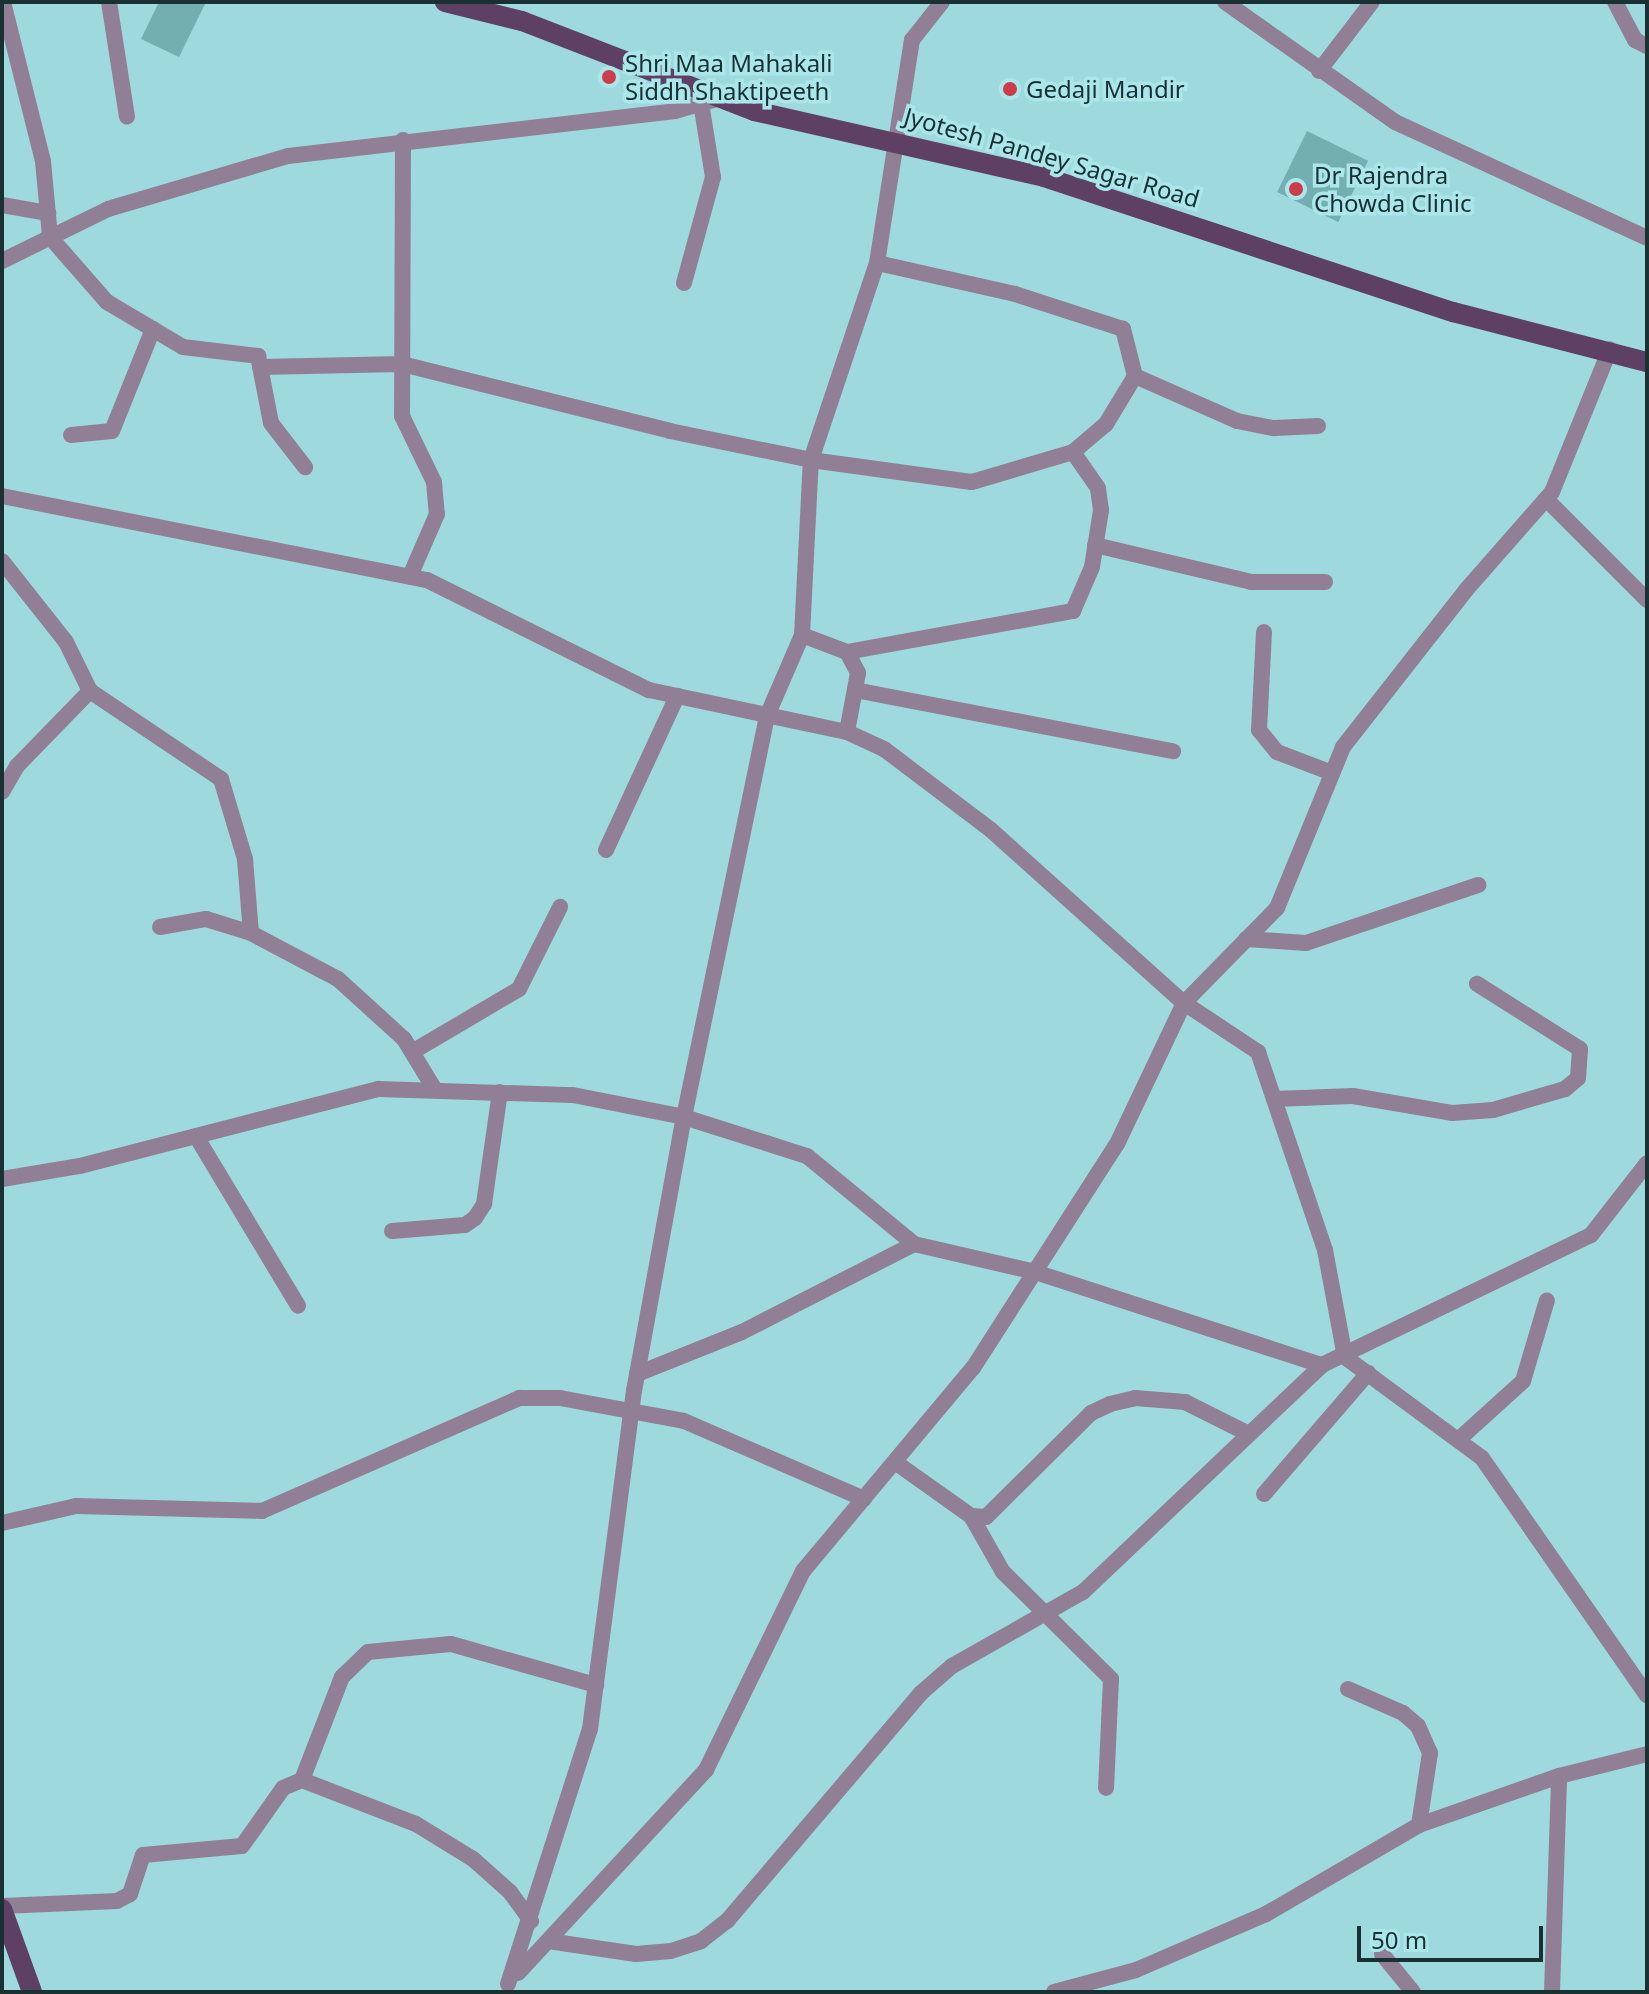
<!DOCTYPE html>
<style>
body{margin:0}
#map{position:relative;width:1649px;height:1994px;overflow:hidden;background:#9edadd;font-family:"Noto Sans",sans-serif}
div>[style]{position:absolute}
.building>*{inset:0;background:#73aeb0;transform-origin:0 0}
.minor>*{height:16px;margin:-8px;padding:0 8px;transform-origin:8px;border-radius:8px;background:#918095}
.primary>*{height:20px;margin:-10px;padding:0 10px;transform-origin:10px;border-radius:10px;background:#5e4065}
.dots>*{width:22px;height:22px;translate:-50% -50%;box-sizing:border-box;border:4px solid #abe7ea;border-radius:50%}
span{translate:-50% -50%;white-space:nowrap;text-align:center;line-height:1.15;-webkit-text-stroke:7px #abe7ea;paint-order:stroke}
.poi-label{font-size:24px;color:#193133}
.left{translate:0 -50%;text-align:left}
.street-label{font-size:24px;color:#193133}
.frame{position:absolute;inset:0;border:4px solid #193133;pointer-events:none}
.scale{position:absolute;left:1357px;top:1926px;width:186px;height:36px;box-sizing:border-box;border:4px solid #193133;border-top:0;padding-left:10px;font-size:24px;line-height:28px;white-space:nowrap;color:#193133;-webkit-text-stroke:6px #abe7ea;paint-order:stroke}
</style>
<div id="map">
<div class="building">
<i style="clip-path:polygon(159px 2px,206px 2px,179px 57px,141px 39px)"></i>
<i style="left:1307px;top:131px;width:68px;height:68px;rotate:26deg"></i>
</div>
<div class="minor">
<i style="left:3px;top:2px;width:164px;rotate:75.9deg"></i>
<i style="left:43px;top:161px;width:76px;rotate:84.7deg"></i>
<i style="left:50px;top:237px;width:86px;rotate:48.8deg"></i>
<i style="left:107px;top:302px;width:88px;rotate:30.6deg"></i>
<i style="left:183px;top:347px;width:76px;rotate:6.8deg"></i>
<i style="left:258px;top:356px;width:68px;rotate:79deg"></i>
<i style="left:271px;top:423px;width:56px;rotate:52.3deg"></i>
<i style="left:109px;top:2px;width:116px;rotate:81.1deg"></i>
<i style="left:1225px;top:2px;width:208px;rotate:35.2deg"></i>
<i style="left:1395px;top:122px;width:277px;rotate:24.7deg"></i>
<i style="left:1615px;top:2px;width:43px;rotate:62.2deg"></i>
<i style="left:1635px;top:40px;width:13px;rotate:27deg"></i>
<i style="left:1319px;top:71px;width:87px;rotate:-52.5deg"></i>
<i style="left:403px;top:140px;width:276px;rotate:90.2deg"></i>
<i style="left:402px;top:416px;width:73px;rotate:64.1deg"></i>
<i style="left:434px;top:482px;width:32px;rotate:85deg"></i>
<i style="left:437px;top:514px;width:68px;rotate:113.5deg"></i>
<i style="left:2px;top:205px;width:47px;rotate:9.9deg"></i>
<i style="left:2px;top:261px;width:118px;rotate:-26.1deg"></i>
<i style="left:108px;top:209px;width:188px;rotate:-16.4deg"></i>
<i style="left:288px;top:156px;width:390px;rotate:-6.6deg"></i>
<i style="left:675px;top:111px;width:47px;rotate:-16.1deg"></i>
<i style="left:684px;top:283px;width:110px;rotate:-74.7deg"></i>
<i style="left:713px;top:177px;width:75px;rotate:-99.2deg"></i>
<i style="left:260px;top:367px;width:142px;rotate:-1.2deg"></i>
<i style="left:402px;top:364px;width:276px;rotate:14deg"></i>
<i style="left:670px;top:431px;width:144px;rotate:11.6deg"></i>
<i style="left:811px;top:460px;width:162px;rotate:7.8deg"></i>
<i style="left:972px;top:482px;width:105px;rotate:-16.5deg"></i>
<i style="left:1073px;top:452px;width:43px;rotate:-40.3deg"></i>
<i style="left:1106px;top:424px;width:56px;rotate:-58.9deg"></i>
<i style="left:1135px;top:376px;width:49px;rotate:-104.3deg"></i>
<i style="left:1123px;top:329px;width:114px;rotate:-162deg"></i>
<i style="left:1015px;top:294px;width:141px;rotate:-167.3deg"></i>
<i style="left:1135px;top:376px;width:111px;rotate:23.8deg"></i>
<i style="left:1237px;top:421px;width:38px;rotate:11deg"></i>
<i style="left:1274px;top:428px;width:44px;rotate:-2.6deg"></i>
<i style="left:71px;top:435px;width:41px;rotate:-5.6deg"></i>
<i style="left:112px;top:431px;width:110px;rotate:-68.1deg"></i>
<i style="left:2px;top:496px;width:433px;rotate:11.2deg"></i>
<i style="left:427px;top:580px;width:248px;rotate:26.4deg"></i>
<i style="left:649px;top:690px;width:202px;rotate:12deg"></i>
<i style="left:847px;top:732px;width:41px;rotate:24.7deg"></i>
<i style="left:884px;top:749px;width:134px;rotate:37.1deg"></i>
<i style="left:991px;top:830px;width:259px;rotate:41.9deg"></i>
<i style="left:1184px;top:1003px;width:89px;rotate:33.5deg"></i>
<i style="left:1258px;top:1052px;width:209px;rotate:71.3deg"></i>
<i style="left:1325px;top:1250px;width:109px;rotate:79.4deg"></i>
<i style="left:1345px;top:1357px;width:170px;rotate:36.4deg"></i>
<i style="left:1482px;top:1458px;width:289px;rotate:55.2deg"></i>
<i style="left:1546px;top:499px;width:143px;rotate:45deg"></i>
<i style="left:1095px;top:545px;width:160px;rotate:13.3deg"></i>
<i style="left:1251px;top:582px;width:74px"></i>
<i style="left:2px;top:561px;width:103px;rotate:51.7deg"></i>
<i style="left:66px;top:642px;width:55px;rotate:63.9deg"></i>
<i style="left:90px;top:691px;width:158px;rotate:33.9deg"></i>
<i style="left:221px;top:779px;width:84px;rotate:73.3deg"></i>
<i style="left:245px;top:859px;width:74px;rotate:85.4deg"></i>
<i style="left:1264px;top:632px;width:98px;rotate:92.9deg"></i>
<i style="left:1259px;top:730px;width:28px;rotate:51deg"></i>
<i style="left:1277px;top:752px;width:59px;rotate:20.9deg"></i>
<i style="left:802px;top:635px;width:48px;rotate:20.7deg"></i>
<i style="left:847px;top:652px;width:24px;rotate:62deg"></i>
<i style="left:858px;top:673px;width:60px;rotate:100.6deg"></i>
<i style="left:847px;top:652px;width:230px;rotate:-10.3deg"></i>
<i style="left:1073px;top:611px;width:48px;rotate:-66.6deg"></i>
<i style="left:1092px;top:567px;width:58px;rotate:-81deg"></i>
<i style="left:1101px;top:510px;width:22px;rotate:-98deg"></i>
<i style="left:1098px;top:488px;width:44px;rotate:-124.8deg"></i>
<i style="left:855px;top:690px;width:324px;rotate:10.9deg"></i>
<i style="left:2px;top:792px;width:30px;rotate:-60deg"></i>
<i style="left:17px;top:766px;width:105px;rotate:-45.8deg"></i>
<i style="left:606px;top:850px;width:170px;rotate:-65.2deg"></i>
<i style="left:160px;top:927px;width:47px;rotate:-9.9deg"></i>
<i style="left:206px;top:919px;width:47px;rotate:17.3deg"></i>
<i style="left:251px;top:933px;width:98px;rotate:27.9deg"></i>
<i style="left:338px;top:979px;width:89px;rotate:42.3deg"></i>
<i style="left:404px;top:1039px;width:60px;rotate:58.7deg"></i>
<i style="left:1246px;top:939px;width:60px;rotate:3.8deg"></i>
<i style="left:1306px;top:943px;width:182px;rotate:-18.6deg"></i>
<i style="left:412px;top:1052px;width:124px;rotate:-30.5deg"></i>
<i style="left:519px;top:989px;width:92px;rotate:-63.4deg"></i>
<i style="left:1274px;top:1099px;width:79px;rotate:-2.2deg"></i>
<i style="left:1353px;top:1096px;width:100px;rotate:9.7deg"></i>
<i style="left:1452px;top:1113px;width:41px;rotate:-4.2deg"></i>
<i style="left:1493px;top:1110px;width:75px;rotate:-16.3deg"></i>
<i style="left:1565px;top:1089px;width:17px;rotate:-40deg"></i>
<i style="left:1578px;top:1078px;width:29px;rotate:-86deg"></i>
<i style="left:1580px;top:1049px;width:122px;rotate:-147.7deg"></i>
<i style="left:196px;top:1136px;width:198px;rotate:59deg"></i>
<i style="left:2px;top:1179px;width:79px;rotate:-9.5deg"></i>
<i style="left:80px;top:1166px;width:308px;rotate:-14.5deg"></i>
<i style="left:378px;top:1089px;width:195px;rotate:1.8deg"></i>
<i style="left:573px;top:1095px;width:113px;rotate:11.2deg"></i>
<i style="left:684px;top:1117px;width:129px;rotate:17.6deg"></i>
<i style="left:807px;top:1156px;width:139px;rotate:39.4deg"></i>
<i style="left:914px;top:1244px;width:124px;rotate:13deg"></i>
<i style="left:1035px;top:1272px;width:302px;rotate:18deg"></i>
<i style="left:1322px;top:1365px;width:299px;rotate:-25.8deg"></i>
<i style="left:1591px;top:1235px;width:91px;rotate:-52.1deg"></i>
<i style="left:392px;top:1231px;width:73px;rotate:-4.7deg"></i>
<i style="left:465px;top:1225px;width:12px;rotate:-35deg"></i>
<i style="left:475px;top:1218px;width:17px;rotate:-57deg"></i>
<i style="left:484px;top:1204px;width:113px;rotate:-81.9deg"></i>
<i style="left:637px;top:1374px;width:113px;rotate:-21.8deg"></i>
<i style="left:742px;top:1332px;width:193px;rotate:-27.1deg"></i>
<i style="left:1458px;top:1440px;width:88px;rotate:-42.2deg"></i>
<i style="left:1523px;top:1381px;width:84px;rotate:-73.5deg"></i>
<i style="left:895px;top:1462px;width:93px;rotate:35.4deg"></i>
<i style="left:971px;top:1516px;width:15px;rotate:4deg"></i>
<i style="left:986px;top:1517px;width:148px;rotate:-44.7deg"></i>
<i style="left:1091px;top:1413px;width:21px;rotate:-25deg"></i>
<i style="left:1110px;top:1404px;width:26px;rotate:-13deg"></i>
<i style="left:1135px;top:1398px;width:50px;rotate:4.6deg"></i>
<i style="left:1185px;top:1402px;width:72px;rotate:26.6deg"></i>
<i style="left:1264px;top:1494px;width:160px;rotate:-49.3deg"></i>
<i style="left:971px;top:1516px;width:64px;rotate:60.3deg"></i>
<i style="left:1003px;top:1572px;width:152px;rotate:44.7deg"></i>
<i style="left:1111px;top:1679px;width:109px;rotate:92.6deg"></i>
<i style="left:2px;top:1523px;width:76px;rotate:-12.9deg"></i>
<i style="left:76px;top:1506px;width:186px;rotate:1.5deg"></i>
<i style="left:262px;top:1511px;width:282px;rotate:-23.7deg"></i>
<i style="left:520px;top:1398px;width:40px"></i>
<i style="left:560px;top:1398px;width:126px;rotate:10.5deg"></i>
<i style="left:684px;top:1421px;width:196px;rotate:23.4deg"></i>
<i style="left:1348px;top:1689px;width:60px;rotate:23.6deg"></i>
<i style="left:1403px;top:1713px;width:20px;rotate:41deg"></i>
<i style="left:1418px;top:1726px;width:30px;rotate:66deg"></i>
<i style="left:1430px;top:1753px;width:73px;rotate:98.7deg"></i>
<i style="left:302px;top:1780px;width:110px;rotate:-68.8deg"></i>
<i style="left:342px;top:1677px;width:36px;rotate:-44deg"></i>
<i style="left:368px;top:1652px;width:83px;rotate:-5.5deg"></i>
<i style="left:451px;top:1644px;width:151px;rotate:15.8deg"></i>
<i style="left:2px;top:1906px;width:115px;rotate:-2.5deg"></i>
<i style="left:117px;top:1901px;width:15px;rotate:-28deg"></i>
<i style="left:130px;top:1894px;width:41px;rotate:-71.6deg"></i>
<i style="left:143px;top:1855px;width:99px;rotate:-5.2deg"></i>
<i style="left:242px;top:1846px;width:71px;rotate:-54.7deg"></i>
<i style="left:283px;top:1788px;width:21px;rotate:-23deg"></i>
<i style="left:302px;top:1780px;width:122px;rotate:21.1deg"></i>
<i style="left:416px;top:1824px;width:67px;rotate:31.6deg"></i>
<i style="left:473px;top:1859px;width:50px;rotate:41.7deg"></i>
<i style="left:510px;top:1892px;width:36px;rotate:54deg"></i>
<i style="left:548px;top:1941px;width:89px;rotate:8.4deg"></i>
<i style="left:636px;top:1954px;width:35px;rotate:-5deg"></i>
<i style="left:671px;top:1951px;width:32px;rotate:-18deg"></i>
<i style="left:701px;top:1941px;width:33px;rotate:-38deg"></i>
<i style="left:727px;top:1921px;width:299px;rotate:-49.6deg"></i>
<i style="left:921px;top:1693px;width:41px;rotate:-41.1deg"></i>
<i style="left:952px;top:1666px;width:150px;rotate:-29.5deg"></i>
<i style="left:1083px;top:1592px;width:330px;rotate:-43.5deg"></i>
<i style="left:1382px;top:1954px;width:49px;rotate:50.8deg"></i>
<i style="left:518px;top:1973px;width:277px;rotate:-47.2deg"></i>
<i style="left:706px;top:1770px;width:221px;rotate:-64deg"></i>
<i style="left:803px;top:1571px;width:265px;rotate:-50.1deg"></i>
<i style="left:973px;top:1368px;width:266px;rotate:-57.3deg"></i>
<i style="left:1117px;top:1144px;width:156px;rotate:-64.6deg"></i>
<i style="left:1184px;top:1003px;width:133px;rotate:-45.6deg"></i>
<i style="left:1277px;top:908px;width:174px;rotate:-67.7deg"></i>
<i style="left:1343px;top:747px;width:199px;rotate:-51.9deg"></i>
<i style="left:1466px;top:590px;width:130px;rotate:-48.7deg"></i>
<i style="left:1552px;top:492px;width:154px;rotate:-67.9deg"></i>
<i style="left:508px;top:1984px;width:268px;rotate:-72.2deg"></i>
<i style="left:590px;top:1729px;width:341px;rotate:-82.6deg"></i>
<i style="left:634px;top:1391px;width:279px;rotate:-79.7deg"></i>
<i style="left:684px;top:1117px;width:409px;rotate:-78.3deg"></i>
<i style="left:767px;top:716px;width:88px;rotate:-66.6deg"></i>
<i style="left:802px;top:635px;width:175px;rotate:-87.1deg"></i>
<i style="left:811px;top:460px;width:208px;rotate:-71.5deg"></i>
<i style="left:877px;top:263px;width:226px;rotate:-81.1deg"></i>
<i style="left:912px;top:40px;width:48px;rotate:-51.7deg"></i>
<i style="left:1054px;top:1992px;width:85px;rotate:-15deg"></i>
<i style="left:1136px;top:1970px;width:142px;rotate:-23.3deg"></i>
<i style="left:1266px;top:1914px;width:177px;rotate:-30.2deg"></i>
<i style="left:1419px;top:1825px;width:148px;rotate:-19.3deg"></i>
<i style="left:1559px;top:1776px;width:91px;rotate:-14deg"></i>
<i style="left:1552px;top:1992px;width:216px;rotate:-88.1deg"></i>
</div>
<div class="primary">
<i style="left:445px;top:2px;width:79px;rotate:13.9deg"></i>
<i style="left:522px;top:21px;width:249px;rotate:21.2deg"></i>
<i style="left:754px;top:111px;width:297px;rotate:12.8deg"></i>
<i style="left:1044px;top:177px;width:431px;rotate:18.3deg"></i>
<i style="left:1453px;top:312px;width:200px;rotate:14.5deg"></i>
<i style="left:2px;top:1909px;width:88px;rotate:70.1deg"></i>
</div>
<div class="dots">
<i style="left:609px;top:77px;background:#cd3c4a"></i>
<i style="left:1010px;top:89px;background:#cd3c4a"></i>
<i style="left:1296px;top:189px;background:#cd3c4a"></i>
</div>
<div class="poi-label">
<span class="left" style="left:625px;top:77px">Shri Maa Mahakali<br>Siddh Shaktipeeth</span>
<span class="left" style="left:1026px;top:89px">Gedaji Mandir</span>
<span class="left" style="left:1314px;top:189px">Dr Rajendra<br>Chowda Clinic</span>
</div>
<div class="street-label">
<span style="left:1052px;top:157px;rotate:16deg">Jyotesh Pandey Sagar Road</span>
</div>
<div class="frame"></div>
<div class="scale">50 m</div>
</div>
